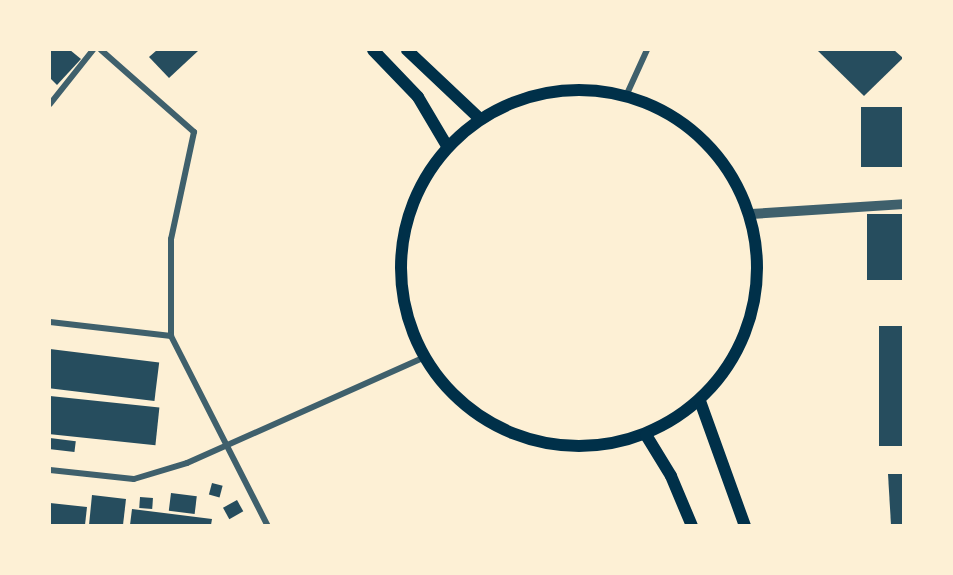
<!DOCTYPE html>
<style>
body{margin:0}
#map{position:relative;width:953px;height:575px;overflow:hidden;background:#fdf0d5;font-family:"Nunito Sans",sans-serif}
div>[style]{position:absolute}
.building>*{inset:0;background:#264d5e;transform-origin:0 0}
.minor>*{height:6px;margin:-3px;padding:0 3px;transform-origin:3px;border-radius:3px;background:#3f606c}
.tertiary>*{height:10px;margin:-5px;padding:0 5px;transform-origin:5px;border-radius:5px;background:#3f606c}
.secondary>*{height:12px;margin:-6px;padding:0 6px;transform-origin:6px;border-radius:6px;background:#003049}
.secondary>.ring{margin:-6px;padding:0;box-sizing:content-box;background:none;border:12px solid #003049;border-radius:50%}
span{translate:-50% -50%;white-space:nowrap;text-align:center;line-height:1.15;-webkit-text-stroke:6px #fdf0d5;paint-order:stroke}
.frame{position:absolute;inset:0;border:51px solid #fdf0d5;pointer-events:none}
</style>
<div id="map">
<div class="building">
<i style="clip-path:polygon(50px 50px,70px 50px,81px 59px,57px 85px,50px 78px)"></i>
<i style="clip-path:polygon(157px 50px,196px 50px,198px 51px,169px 78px,149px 57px)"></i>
<i style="clip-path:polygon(817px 50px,894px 50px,903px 58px,864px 96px)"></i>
<i style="left:903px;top:107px;width:60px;height:42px;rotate:90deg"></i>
<i style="left:867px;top:214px;width:36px;height:66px"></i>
<i style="left:879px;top:326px;width:24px;height:120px"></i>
<i style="left:50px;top:349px;width:110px;height:39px;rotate:7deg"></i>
<i style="left:50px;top:396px;width:110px;height:38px;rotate:6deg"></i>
<i style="left:50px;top:438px;width:26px;height:11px;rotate:7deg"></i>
<i style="clip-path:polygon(888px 474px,903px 474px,903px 525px,891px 525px)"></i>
<i style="left:212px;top:483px;width:11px;height:12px;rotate:15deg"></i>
<i style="left:171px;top:493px;width:26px;height:18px;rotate:7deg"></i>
<i style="clip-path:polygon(92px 495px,126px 499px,123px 525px,89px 525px)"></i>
<i style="left:140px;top:497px;width:13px;height:11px;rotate:4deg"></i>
<i style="left:237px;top:500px;width:13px;height:16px;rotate:61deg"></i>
<i style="clip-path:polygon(50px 503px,87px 507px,85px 525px,50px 525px)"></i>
<i style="clip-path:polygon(132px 509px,212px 519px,211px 525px,130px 525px)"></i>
</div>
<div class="minor">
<i style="left:101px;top:50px;width:124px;rotate:41.4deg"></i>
<i style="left:194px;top:132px;width:109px;rotate:102.1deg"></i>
<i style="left:171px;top:239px;width:97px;rotate:90deg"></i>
<i style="left:171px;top:336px;width:213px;rotate:63deg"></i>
<i style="left:626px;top:96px;width:51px;rotate:-65.5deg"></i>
<i style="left:50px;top:104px;width:69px;rotate:-51.5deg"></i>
<i style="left:50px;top:322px;width:122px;rotate:6.6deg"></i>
<i style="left:50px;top:470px;width:84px;rotate:6.1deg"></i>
<i style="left:134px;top:479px;width:55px;rotate:-16.8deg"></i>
<i style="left:187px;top:463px;width:258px;rotate:-24deg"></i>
</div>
<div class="tertiary">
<i style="left:751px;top:214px;width:153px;rotate:-3.7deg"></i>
</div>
<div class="secondary">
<i style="left:373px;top:50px;width:65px;rotate:46.2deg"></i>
<i style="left:418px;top:97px;width:57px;rotate:59.4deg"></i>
<i style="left:407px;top:50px;width:100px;rotate:43.4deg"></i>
<i class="ring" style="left:401px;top:90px;width:344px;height:344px"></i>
<i style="left:700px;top:401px;width:133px;rotate:70.2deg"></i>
<i style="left:646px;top:435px;width:48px;rotate:58.6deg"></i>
<i style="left:671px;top:476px;width:54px;rotate:67.2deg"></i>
</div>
<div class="frame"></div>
</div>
